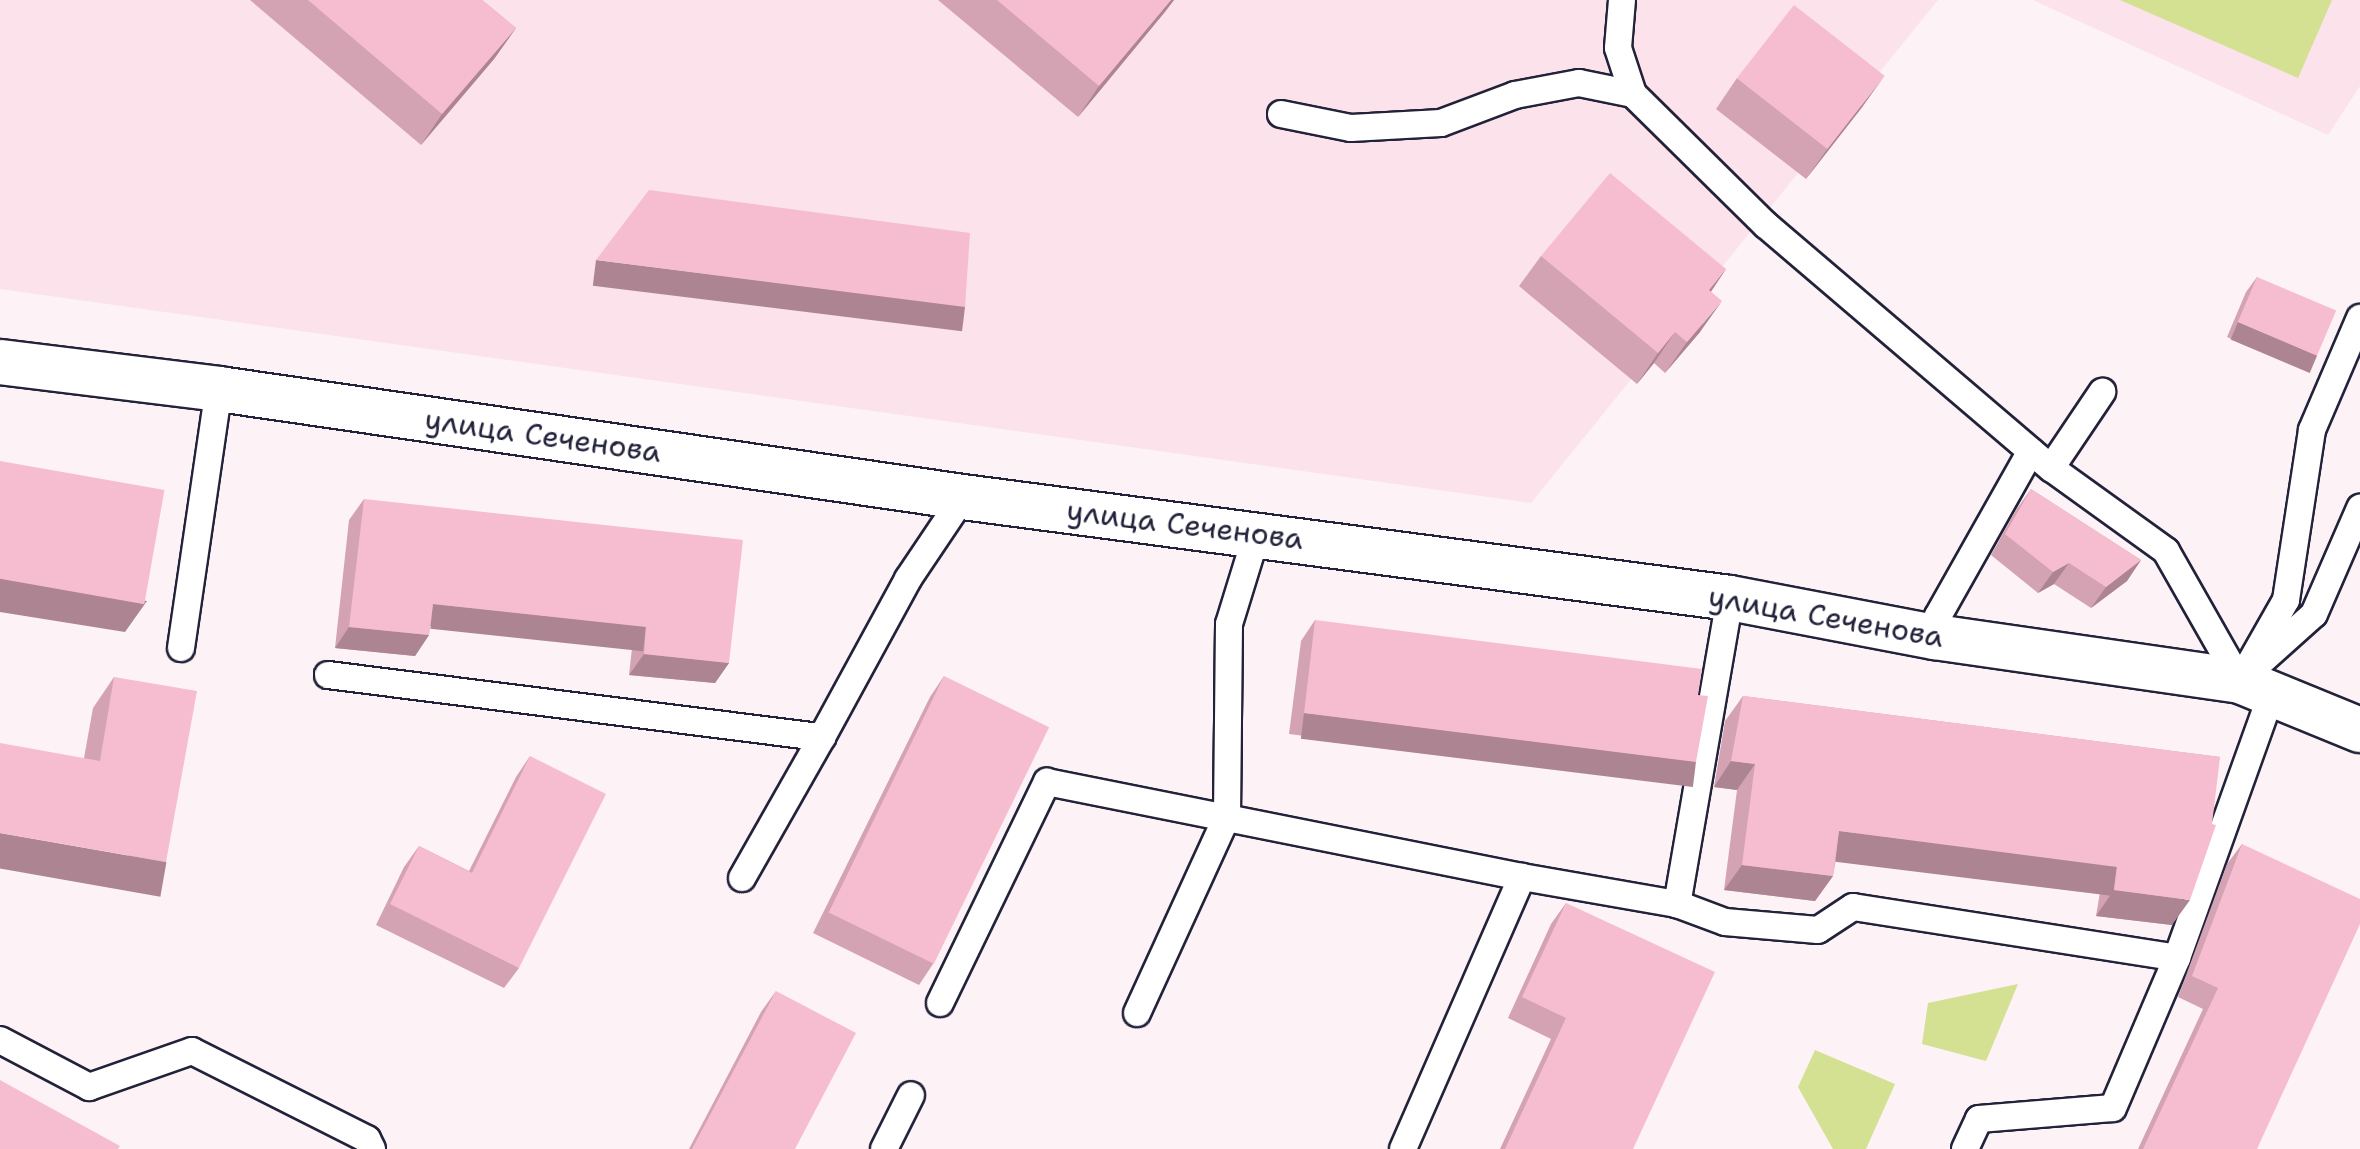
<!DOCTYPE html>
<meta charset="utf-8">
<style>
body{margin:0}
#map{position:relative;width:2360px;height:1149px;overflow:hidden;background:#fdf2f6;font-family:"Shantell Sans",sans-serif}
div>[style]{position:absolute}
.built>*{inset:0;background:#fbe2eb}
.green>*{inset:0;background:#d4e092}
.roads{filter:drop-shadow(2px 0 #22223b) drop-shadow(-2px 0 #22223b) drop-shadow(0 2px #22223b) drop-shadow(0 -2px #22223b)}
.lane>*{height:26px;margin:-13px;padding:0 13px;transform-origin:13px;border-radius:13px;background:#fff}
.street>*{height:44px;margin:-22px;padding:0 22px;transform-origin:22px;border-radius:22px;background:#fff}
.wall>*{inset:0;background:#d4a3b3}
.shaded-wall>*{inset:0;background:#ac8492;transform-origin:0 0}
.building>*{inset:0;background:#f6bdd0;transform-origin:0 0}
span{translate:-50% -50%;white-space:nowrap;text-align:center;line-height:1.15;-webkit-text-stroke:6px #fff;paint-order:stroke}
.street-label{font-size:30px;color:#22223b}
</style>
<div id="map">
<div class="built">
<i style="clip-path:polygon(0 0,1938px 0,1531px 503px,0 289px)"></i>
<i style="clip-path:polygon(2033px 0,2360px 0,2360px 86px,2328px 135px)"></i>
</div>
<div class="green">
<i style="clip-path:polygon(2120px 0,2332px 0,2298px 78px)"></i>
<i style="clip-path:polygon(2018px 984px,1986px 1061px,1922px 1044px,1928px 1003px)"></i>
<i style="clip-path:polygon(1815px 1050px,1895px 1084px,1866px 1149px,1833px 1149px,1798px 1087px)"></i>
</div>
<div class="roads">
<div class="lane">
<i style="left:1622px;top:0;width:48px;rotate:94.8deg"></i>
<i style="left:1618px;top:48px;width:48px;rotate:71.9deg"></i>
<i style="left:1633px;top:94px;width:187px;rotate:44.6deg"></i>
<i style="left:1766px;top:225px;width:375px;rotate:40.5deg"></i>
<i style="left:2051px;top:468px;width:142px;rotate:35.8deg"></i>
<i style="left:2166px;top:551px;width:150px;rotate:60.4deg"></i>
<i style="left:1281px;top:114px;width:71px;rotate:11.3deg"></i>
<i style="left:1351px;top:128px;width:90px;rotate:-3.2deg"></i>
<i style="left:1441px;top:123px;width:79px;rotate:-20.7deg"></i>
<i style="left:1515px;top:95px;width:65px;rotate:-10.6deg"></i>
<i style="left:1579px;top:83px;width:55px;rotate:11.5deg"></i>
<i style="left:2051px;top:468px;width:92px;rotate:-56.1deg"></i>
<i style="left:1730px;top:598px;width:311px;rotate:99.8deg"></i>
<i style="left:1677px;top:904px;width:51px;rotate:20.6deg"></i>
<i style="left:1725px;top:922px;width:93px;rotate:4.9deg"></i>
<i style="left:1818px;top:930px;width:42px;rotate:-33.3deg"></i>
<i style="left:1853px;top:907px;width:328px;rotate:8.9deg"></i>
<i style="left:1935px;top:637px;width:21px;rotate:-82deg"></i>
<i style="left:1938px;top:616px;width:189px;rotate:-60.6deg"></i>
<i style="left:181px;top:648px;width:262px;rotate:-81.7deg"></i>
<i style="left:2257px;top:665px;width:76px;rotate:-41.8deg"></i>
<i style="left:2314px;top:614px;width:116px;rotate:-66.5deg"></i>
<i style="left:328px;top:675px;width:498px;rotate:7.2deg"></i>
<i style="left:822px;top:737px;width:180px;rotate:-61.4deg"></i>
<i style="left:908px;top:579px;width:99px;rotate:-56.1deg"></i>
<i style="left:2240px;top:681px;width:93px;rotate:-60.4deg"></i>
<i style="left:2286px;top:600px;width:172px;rotate:-81.3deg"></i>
<i style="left:2312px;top:430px;width:122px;rotate:-66.8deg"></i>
<i style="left:742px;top:878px;width:162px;rotate:-60.4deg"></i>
<i style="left:940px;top:1003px;width:246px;rotate:-64.2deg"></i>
<i style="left:1047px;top:782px;width:484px;rotate:11.3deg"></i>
<i style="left:1522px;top:877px;width:157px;rotate:9.9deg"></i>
<i style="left:1137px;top:1013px;width:217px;rotate:-65.4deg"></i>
<i style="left:1227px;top:816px;width:192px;rotate:-89.4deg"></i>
<i style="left:1229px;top:624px;width:95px;rotate:-72.9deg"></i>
<i style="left:0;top:1040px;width:101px;rotate:27.8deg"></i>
<i style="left:89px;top:1087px;width:109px;rotate:-19.3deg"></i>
<i style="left:192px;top:1051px;width:196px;rotate:26.7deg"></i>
<i style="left:367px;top:1139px;width:11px;rotate:63deg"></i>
<i style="left:884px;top:1149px;width:60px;rotate:-63.4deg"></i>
<i style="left:1403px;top:1149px;width:297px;rotate:-66.4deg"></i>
<i style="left:1965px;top:1149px;width:33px;rotate:-65deg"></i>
<i style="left:1979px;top:1119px;width:134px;rotate:-4.7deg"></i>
<i style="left:2113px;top:1108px;width:163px;rotate:-66.9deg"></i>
<i style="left:2177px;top:958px;width:282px;rotate:-70.3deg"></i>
</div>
<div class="street">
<i style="left:0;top:362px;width:221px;rotate:7deg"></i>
<i style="left:219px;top:389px;width:752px;rotate:8.26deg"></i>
<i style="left:963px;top:497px;width:774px;rotate:7.5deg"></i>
<i style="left:1730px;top:598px;width:209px;rotate:10.8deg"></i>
<i style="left:1935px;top:637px;width:308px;rotate:8.2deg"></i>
<i style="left:2240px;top:681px;width:130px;rotate:22.2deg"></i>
</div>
</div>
<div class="wall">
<i style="clip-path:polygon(250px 0,482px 0,516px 28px,494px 59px,421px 145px)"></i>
<i style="clip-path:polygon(938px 0,1174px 0,1164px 13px,1078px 117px)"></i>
<i style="clip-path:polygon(1737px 78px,1863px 106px,1806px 179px,1716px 109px)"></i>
<i style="clip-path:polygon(1541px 256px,1726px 269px,1711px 292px,1700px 332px,1665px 373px,1654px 363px,1637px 384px,1519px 286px)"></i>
<i style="clip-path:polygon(2257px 277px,2317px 355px,2306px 370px,2227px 337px,2246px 292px)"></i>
<i style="clip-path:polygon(2031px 489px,2141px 560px,2127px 581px,2091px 608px,2054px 584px,2038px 593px,1991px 555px,2016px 510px)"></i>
<i style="clip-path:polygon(364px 499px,729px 663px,715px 683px,629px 675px,632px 648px,430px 626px,429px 635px,415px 656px,335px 648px,349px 520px)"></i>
<i style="clip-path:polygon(1315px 620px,1682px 783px,1289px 734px,1301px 641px)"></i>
<i style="clip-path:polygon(944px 676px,933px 964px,919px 985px,813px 933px,930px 697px)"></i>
<i style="clip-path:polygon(114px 677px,166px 862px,145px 893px,84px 758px,93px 708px)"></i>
<i style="clip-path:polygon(1743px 696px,2220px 757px,2172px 925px,2096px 916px,2100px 892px,1836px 858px,1833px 876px,1815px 901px,1724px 890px,1737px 790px,1714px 787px,1725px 721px)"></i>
<i style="clip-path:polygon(530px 756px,519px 968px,504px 988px,376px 925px,404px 867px,419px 846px,469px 871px,516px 777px)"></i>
<i style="clip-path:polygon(2242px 844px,2257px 1149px,2138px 1149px,2203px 1009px,2178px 997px,2227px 864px)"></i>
<i style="clip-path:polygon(1566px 903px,1633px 1149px,1500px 1149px,1551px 1039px,1508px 1018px,1551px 924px)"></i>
<i style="clip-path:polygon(776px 991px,795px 1149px,689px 1149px,761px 1012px)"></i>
</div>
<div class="shaded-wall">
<i style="clip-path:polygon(1171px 0,1174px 0,1164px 13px,1078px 117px,1099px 86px)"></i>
<i style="clip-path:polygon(516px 28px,494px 59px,421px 145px,442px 114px)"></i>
<i style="clip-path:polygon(1885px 75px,1863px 106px,1806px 179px,1828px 148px)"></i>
<i style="left:596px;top:260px;width:372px;height:26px;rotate:7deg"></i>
<i style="clip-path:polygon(1726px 269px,1705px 300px,1709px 290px)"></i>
<i style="clip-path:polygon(1722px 301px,1700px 332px,1665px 373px,1687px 342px)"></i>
<i style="left:2238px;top:322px;width:86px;height:19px;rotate:23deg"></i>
<i style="clip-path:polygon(1675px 332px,1654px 363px,1637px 384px,1658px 353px)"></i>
<i style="clip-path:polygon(2141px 560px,2127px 581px,2091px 608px,2106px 587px)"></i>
<i style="clip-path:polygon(2069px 563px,2054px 584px,2038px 593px,2053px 572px)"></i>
<i style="clip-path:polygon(0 577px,147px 601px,125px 632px,0 612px)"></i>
<i style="left:433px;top:604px;width:214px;height:25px;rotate:6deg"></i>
<i style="clip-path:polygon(349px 627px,429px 635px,415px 656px,335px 648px)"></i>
<i style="clip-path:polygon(644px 654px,729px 663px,715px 683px,629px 675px)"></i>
<i style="left:1304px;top:713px;width:395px;height:26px;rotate:7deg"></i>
<i style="clip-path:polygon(1731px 761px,1755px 764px,1737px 790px,1714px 787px)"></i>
<i style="left:1839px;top:831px;width:280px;height:31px;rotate:7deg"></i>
<i style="left:0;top:833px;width:169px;height:35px;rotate:10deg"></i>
<i style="clip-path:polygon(1742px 865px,1833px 876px,1815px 901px,1724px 890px)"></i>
<i style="clip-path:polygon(2114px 890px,2190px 900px,2172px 925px,2096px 916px)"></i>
</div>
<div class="building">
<i style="clip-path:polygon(308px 0,482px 0,516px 28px,442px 114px)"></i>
<i style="clip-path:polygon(997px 0,1171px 0,1099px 86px)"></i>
<i style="left:1794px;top:5px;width:115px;height:93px;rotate:38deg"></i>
<i style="clip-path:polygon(1610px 173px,1726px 269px,1709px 290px,1722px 301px,1687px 342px,1675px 332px,1658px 353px,1541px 256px)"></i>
<i style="clip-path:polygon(649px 190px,970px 233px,965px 307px,596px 260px)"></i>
<i style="left:2257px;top:277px;width:86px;height:49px;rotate:23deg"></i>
<i style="left:0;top:461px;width:167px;height:116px;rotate:10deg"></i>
<i style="clip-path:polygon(2031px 489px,2141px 560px,2106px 587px,2069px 563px,2053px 572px,2005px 534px)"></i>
<i style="clip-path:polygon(364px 499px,743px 540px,729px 663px,644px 654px,646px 627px,433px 604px,429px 635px,349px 627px)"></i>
<i style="clip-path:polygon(1315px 620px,1702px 669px,1698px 695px,1708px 696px,1696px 762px,1304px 713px)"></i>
<i style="left:944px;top:676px;width:117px;height:263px;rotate:26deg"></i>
<i style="clip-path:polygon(114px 677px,197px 691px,166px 862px,0 833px,0 743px,100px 761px)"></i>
<i style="clip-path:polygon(1743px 696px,2220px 757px,2212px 824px,2216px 825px,2190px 900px,2114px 890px,2117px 867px,1839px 831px,1833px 876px,1742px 865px,1755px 764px,1731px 761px)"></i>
<i style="clip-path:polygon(530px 756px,606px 794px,519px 968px,390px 904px,419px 846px,472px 873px)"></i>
<i style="clip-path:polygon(2242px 844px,2360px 899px,2360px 924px,2257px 1149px,2143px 1149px,2218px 988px,2192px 976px)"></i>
<i style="clip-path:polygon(1566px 903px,1715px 972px,1633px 1149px,1505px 1149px,1566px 1018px,1522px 997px)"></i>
<i style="clip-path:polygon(776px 991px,856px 1033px,795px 1149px,692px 1149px)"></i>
<i style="clip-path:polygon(0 1080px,120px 1146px,118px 1149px,0 1149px)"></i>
</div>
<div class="street-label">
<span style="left:543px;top:436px;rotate:8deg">улица Сеченова</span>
<span style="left:1185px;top:525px;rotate:7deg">улица Сеченова</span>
<span style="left:1826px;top:617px;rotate:10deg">улица Сеченова</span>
</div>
</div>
